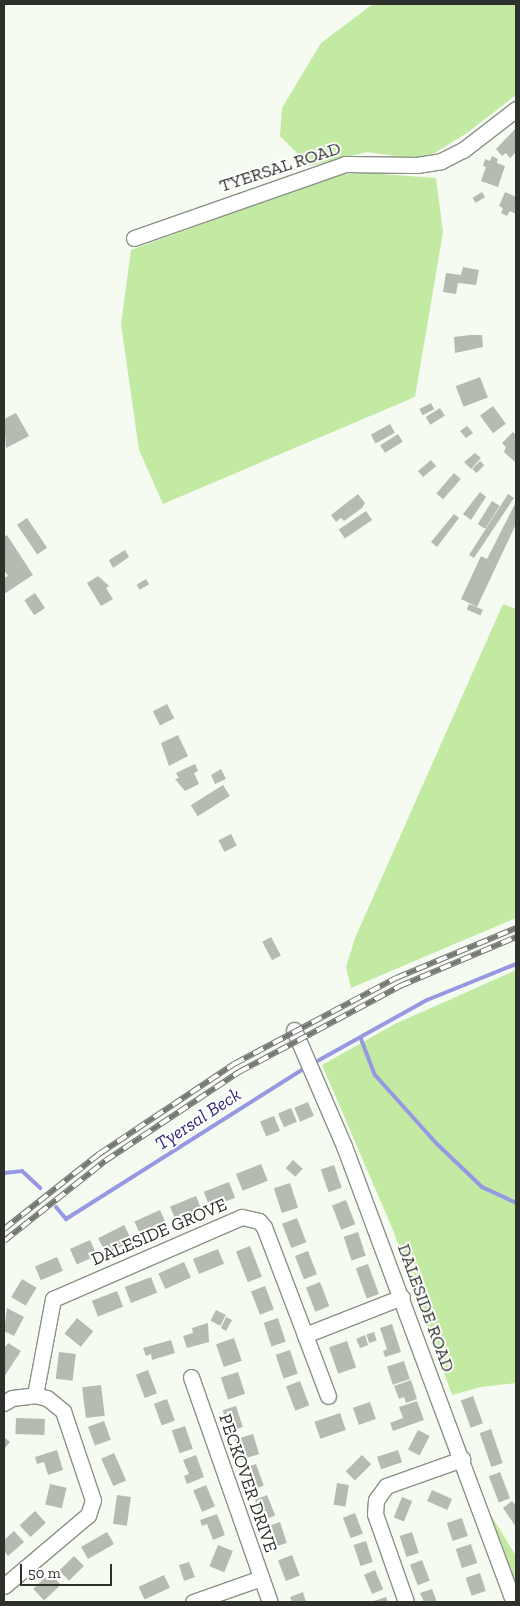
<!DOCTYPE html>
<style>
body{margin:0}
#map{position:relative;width:520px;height:1606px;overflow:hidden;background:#f6fbf2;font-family:"Zilla Slab",serif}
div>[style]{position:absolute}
.green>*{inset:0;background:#c3eaa3}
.stream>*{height:4px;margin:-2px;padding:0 2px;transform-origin:2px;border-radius:2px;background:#9699e1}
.building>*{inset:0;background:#b6bbb2;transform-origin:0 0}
.roads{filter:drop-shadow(1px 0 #8c9188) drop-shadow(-1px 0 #8c9188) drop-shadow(0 1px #8c9188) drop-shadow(0 -1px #8c9188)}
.minor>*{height:15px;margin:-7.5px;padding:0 7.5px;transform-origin:7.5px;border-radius:7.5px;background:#fff}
.rail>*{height:5.5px;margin-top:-2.75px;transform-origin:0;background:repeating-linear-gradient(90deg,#fff 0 11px,#767973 0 22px);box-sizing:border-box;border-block:1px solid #767973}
span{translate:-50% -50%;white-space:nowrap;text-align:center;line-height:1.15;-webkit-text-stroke:4px #fff;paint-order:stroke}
.street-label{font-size:18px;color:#2e302c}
.water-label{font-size:19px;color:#322a7d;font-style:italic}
.frame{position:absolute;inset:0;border:5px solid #2e302c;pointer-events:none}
.scale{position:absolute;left:20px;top:1564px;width:92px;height:22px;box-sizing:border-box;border:2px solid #2e302c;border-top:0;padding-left:6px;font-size:15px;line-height:18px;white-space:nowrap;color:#2e302c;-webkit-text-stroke:4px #fff;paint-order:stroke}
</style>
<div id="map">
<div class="green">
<i style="clip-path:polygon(373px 4px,516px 4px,516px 95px,467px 133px,433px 154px,410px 158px,367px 152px,310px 166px,280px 136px,282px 108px,321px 43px)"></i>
<i style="clip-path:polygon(368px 173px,436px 178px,443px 232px,415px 397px,163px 504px,139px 450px,121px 324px,131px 250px,340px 174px)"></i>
<i style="clip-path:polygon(503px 604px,516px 609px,516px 918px,351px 988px,346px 967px,355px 938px)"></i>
<i style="clip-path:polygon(516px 970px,516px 1383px,481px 1387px,452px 1395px,393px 1230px,322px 1065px,395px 1024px)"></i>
<i style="clip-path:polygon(491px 1515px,516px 1556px,516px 1591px,489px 1516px)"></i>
</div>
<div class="stream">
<i style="left:361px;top:1039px;width:39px;rotate:69deg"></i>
<i style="left:375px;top:1075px;width:91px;rotate:48.1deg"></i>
<i style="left:436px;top:1143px;width:64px;rotate:43.7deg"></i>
<i style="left:482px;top:1187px;width:38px;rotate:25deg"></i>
<i style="left:312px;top:1064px;width:132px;rotate:-29.1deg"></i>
<i style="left:427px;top:1000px;width:96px;rotate:-22deg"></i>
<i style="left:4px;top:1173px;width:18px;rotate:-6deg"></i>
<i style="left:22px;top:1171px;width:25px;rotate:43deg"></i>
<i style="left:56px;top:1207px;width:16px;rotate:50deg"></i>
<i style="left:66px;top:1219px;width:284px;rotate:-32.3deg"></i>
</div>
<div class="building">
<i style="clip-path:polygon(516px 128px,516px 152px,510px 158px,506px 153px,502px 156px,496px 149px)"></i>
<i style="clip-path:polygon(492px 156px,498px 159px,497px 163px,505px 166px,498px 187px,481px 181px,486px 167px,483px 166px,485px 159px,490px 161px)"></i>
<i style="left:482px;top:192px;width:6px;height:11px;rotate:59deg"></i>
<i style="clip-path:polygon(505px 192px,516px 197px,516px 214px,510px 211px,507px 216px,501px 213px,503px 208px,499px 206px)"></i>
<i style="clip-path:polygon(463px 267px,479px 270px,476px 285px,458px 283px,456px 294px,443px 292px,446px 273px,461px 275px)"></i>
<i style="clip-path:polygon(470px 335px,482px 335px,483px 347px,455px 353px,454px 337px)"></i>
<i style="left:480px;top:377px;width:22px;height:26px;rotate:69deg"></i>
<i style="left:431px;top:403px;width:7px;height:13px;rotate:63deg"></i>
<i style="left:493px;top:406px;width:22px;height:16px;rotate:54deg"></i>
<i style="left:440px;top:408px;width:9px;height:17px;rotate:58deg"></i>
<i style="clip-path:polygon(16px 413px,29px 436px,6px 448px,4px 419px)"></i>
<i style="left:390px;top:424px;width:10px;height:22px;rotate:61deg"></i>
<i style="clip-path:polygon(467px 426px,473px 433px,466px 438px,460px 431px)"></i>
<i style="clip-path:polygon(513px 432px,516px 435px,516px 463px,504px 452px,506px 447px,502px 443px)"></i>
<i style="left:398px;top:434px;width:9px;height:21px;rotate:58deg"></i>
<i style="clip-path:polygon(475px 453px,481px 458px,471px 469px,464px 462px)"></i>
<i style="left:431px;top:460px;width:8px;height:17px;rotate:50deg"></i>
<i style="left:480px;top:461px;width:6px;height:11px;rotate:45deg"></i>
<i style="left:454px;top:473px;width:9px;height:27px;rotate:41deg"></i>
<i style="clip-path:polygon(480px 492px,486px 497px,471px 520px,463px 514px)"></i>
<i style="clip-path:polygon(358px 494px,365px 503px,362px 508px,344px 521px,341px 518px,336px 522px,331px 515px)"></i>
<i style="clip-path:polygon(508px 494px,514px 498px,474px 558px,469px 555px)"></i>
<i style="left:492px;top:501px;width:9px;height:27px;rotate:32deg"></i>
<i style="clip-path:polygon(516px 502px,516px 524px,477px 607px,461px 599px,481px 556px,487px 559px)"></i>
<i style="left:366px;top:511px;width:11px;height:33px;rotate:56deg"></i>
<i style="clip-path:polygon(454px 514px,459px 518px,437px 547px,431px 542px)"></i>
<i style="left:27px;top:518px;width:36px;height:12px;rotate:56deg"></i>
<i style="clip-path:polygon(7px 535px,33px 575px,4px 594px,4px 578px,8px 576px,4px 570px,4px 537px)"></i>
<i style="clip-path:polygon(125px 550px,129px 557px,113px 568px,109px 560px)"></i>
<i style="clip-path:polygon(98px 576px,109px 586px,106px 588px,113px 599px,101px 606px,87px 583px)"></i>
<i style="left:146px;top:579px;width:6px;height:11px;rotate:59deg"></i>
<i style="left:35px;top:593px;width:18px;height:13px;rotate:56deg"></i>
<i style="left:469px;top:604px;width:15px;height:6px;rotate:23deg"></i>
<i style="left:167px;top:704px;width:16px;height:16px;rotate:63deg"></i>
<i style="clip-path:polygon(178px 735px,188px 756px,169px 766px,161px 743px)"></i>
<i style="clip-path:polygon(195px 764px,198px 771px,194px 773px,199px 784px,185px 791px,175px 779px,179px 778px,176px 773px)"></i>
<i style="clip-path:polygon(221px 769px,226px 779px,215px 784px,211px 775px)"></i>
<i style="left:223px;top:785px;width:13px;height:38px;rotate:58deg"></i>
<i style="left:231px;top:834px;width:13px;height:14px;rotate:63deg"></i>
<i style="left:271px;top:937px;width:21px;height:10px;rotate:62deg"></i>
<i style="left:308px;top:1102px;width:15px;height:15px;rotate:67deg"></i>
<i style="left:291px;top:1108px;width:15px;height:14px;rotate:67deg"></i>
<i style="left:274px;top:1116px;width:16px;height:15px;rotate:68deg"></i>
<i style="left:293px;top:1160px;width:13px;height:11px;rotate:42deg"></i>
<i style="left:261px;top:1164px;width:18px;height:27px;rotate:68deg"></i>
<i style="left:334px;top:1165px;width:24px;height:14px;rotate:71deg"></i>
<i style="left:229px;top:1182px;width:17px;height:27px;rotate:69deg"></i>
<i style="left:290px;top:1183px;width:26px;height:17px;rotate:72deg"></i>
<i style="left:196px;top:1196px;width:16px;height:28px;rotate:68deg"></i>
<i style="left:346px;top:1200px;width:26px;height:15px;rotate:69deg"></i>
<i style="left:160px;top:1210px;width:17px;height:28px;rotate:66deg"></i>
<i style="left:297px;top:1218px;width:26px;height:16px;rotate:69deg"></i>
<i style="left:124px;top:1225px;width:18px;height:29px;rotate:63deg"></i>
<i style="left:358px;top:1232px;width:25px;height:15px;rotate:72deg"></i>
<i style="left:90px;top:1240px;width:17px;height:22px;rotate:66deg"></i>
<i style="left:250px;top:1246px;width:33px;height:15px;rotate:69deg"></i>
<i style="left:218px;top:1249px;width:16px;height:27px;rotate:68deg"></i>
<i style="left:308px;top:1251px;width:25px;height:14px;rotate:69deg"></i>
<i style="left:57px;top:1257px;width:15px;height:24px;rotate:67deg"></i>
<i style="left:184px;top:1262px;width:17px;height:28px;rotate:66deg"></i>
<i style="left:368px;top:1264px;width:32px;height:13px;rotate:70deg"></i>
<i style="left:151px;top:1277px;width:17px;height:28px;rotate:69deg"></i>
<i style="left:22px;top:1279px;width:17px;height:21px;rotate:31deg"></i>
<i style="left:320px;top:1282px;width:26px;height:15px;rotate:69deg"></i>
<i style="left:265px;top:1286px;width:25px;height:15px;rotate:69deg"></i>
<i style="left:117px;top:1291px;width:17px;height:27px;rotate:69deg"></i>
<i style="clip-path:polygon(7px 1308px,24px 1317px,14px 1336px,4px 1331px)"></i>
<i style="left:216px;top:1310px;width:11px;height:12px;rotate:27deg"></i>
<i style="clip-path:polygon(226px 1317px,232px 1320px,226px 1331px,221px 1328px)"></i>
<i style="left:77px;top:1318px;width:21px;height:20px;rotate:39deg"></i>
<i style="left:278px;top:1318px;width:25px;height:15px;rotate:72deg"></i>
<i style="clip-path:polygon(208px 1323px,209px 1342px,187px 1348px,183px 1336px,193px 1333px,192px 1328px)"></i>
<i style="clip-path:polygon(392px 1324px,401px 1352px,385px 1357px,383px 1351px,387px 1349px,380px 1328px)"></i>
<i style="left:374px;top:1332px;width:9px;height:8px;rotate:72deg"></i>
<i style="clip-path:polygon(365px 1335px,368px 1345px,360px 1348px,356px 1339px)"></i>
<i style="left:234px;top:1338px;width:24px;height:19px;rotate:71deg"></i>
<i style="clip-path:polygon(171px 1340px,175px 1353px,152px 1360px,151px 1354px,146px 1356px,143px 1348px)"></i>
<i style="left:347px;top:1341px;width:28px;height:19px;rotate:71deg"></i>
<i style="clip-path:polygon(8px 1343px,21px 1351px,4px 1377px,4px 1349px)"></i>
<i style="left:290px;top:1350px;width:25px;height:15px;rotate:72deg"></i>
<i style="left:59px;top:1352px;width:17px;height:27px;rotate:7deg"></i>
<i style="left:404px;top:1361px;width:19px;height:18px;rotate:72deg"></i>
<i style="left:148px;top:1370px;width:25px;height:13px;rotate:69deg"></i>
<i style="left:238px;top:1372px;width:23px;height:18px;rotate:72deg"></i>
<i style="clip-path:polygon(411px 1380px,417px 1399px,406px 1403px,404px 1397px,399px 1399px,394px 1386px)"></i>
<i style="left:300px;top:1381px;width:26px;height:15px;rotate:69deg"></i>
<i style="left:101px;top:1385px;width:31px;height:19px;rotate:83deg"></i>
<i style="left:473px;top:1396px;width:29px;height:13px;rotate:70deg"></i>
<i style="left:167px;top:1399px;width:23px;height:14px;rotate:70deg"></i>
<i style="clip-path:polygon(417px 1401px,424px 1420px,393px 1431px,390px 1423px,403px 1418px,399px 1407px)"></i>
<i style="left:370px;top:1402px;width:18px;height:18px;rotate:71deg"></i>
<i style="left:236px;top:1406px;width:22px;height:14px;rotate:72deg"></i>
<i style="left:340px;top:1413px;width:18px;height:27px;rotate:71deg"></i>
<i style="left:16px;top:1418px;width:29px;height:16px;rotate:2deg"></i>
<i style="left:104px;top:1421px;width:20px;height:17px;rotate:70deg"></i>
<i style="left:185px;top:1426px;width:24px;height:14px;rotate:71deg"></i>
<i style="left:491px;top:1429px;width:36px;height:12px;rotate:71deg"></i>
<i style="left:418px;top:1430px;width:13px;height:22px;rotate:27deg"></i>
<i style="left:253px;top:1434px;width:21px;height:20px;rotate:73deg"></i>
<i style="clip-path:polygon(4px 1437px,10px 1442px,4px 1449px)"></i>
<i style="clip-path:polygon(57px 1450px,63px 1470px,48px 1475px,44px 1462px,37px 1464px,35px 1457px)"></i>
<i style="left:398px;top:1450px;width:13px;height:22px;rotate:72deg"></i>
<i style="left:114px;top:1453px;width:30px;height:14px;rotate:66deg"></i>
<i style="clip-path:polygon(196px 1455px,204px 1477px,187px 1484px,184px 1476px,189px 1474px,183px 1460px)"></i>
<i style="left:362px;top:1455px;width:13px;height:23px;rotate:45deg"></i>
<i style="left:256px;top:1464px;width:23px;height:13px;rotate:70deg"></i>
<i style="left:500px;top:1472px;width:28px;height:12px;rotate:69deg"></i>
<i style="left:337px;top:1483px;width:12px;height:22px;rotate:9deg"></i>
<i style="left:50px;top:1484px;width:17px;height:21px;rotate:13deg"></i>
<i style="left:206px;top:1485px;width:23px;height:14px;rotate:67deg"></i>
<i style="left:432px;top:1490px;width:22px;height:12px;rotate:24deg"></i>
<i style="left:117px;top:1495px;width:14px;height:29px;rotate:8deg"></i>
<i style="left:267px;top:1495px;width:22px;height:13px;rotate:68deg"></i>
<i style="left:402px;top:1497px;width:11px;height:22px;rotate:22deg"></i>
<i style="clip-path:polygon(512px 1501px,516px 1506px,516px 1527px,503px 1508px)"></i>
<i style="left:35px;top:1511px;width:16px;height:21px;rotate:47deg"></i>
<i style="left:355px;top:1513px;width:22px;height:13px;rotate:69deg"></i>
<i style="clip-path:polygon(217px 1514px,225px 1535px,213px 1540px,207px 1524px,202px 1526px,200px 1520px)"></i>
<i style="left:462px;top:1518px;width:19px;height:16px;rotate:72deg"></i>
<i style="left:280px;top:1522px;width:22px;height:14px;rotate:72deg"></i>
<i style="clip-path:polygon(14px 1531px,24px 1542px,8px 1556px,4px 1551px,4px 1540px)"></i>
<i style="left:107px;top:1532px;width:14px;height:30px;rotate:60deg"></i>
<i style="left:412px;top:1532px;width:22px;height:13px;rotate:72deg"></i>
<i style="left:366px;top:1541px;width:22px;height:13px;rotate:72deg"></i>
<i style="left:471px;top:1544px;width:20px;height:16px;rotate:72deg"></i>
<i style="left:218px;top:1545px;width:16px;height:23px;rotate:22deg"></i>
<i style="left:292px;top:1555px;width:22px;height:15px;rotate:69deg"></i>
<i style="left:74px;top:1556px;width:14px;height:21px;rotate:45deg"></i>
<i style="left:422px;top:1560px;width:22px;height:13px;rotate:69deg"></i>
<i style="clip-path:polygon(189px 1562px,195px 1577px,184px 1581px,179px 1565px)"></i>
<i style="left:375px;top:1570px;width:21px;height:12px;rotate:67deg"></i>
<i style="left:50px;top:1573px;width:16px;height:23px;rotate:47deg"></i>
<i style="left:480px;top:1573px;width:19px;height:15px;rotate:72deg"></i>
<i style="left:164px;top:1575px;width:14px;height:28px;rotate:65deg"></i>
<i style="clip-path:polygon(432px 1589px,437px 1602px,424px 1602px,420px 1593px)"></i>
<i style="clip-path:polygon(303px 1592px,306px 1602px,292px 1602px,290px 1597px)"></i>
<i style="clip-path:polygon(386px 1597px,388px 1602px,374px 1602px,374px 1601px)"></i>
</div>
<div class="roads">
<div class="minor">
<i style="left:134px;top:238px;width:224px;rotate:-19.3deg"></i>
<i style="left:345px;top:164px;width:72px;rotate:0.8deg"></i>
<i style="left:417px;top:165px;width:24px;rotate:-9deg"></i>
<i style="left:441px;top:161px;width:25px;rotate:-27deg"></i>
<i style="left:463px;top:150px;width:67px;rotate:-37.7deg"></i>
<i style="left:294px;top:1030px;width:126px;rotate:66.7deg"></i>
<i style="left:344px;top:1146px;width:487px;rotate:69.6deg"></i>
<i style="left:305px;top:1335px;width:65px;rotate:69.3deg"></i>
<i style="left:191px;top:1377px;width:238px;rotate:70.7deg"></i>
<i style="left:35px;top:1395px;width:98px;rotate:-79.4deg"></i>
<i style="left:53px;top:1299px;width:206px;rotate:-23.5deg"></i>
<i style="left:242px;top:1217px;width:17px;rotate:13deg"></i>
<i style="left:259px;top:1221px;width:8px;rotate:50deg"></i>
<i style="left:264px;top:1227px;width:116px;rotate:69.2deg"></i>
<i style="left:305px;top:1335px;width:104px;rotate:-21.4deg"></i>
<i style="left:4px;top:1403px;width:9px;rotate:-32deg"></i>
<i style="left:12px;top:1398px;width:23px;rotate:-7deg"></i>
<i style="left:35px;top:1395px;width:12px;rotate:14deg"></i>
<i style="left:47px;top:1398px;width:21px;rotate:39deg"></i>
<i style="left:63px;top:1411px;width:94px;rotate:71.4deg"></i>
<i style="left:93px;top:1500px;width:16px;rotate:108deg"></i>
<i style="left:88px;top:1515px;width:110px;rotate:139.8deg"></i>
<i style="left:193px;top:1602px;width:72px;rotate:-19.4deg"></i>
<i style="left:406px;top:1602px;width:93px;rotate:-109.4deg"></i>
<i style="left:375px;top:1514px;width:14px;rotate:-86deg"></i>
<i style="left:376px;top:1500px;width:17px;rotate:-54deg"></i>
<i style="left:386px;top:1486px;width:81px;rotate:-19.6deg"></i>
</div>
</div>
<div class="rail">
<i style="left:4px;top:1229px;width:121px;rotate:-38.3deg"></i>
<i style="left:99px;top:1154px;width:162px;rotate:-33.7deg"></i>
<i style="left:234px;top:1064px;width:183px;rotate:-28deg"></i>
<i style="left:396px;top:978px;width:130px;rotate:-22.6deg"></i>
<i style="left:4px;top:1241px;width:129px;rotate:-38.4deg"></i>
<i style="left:105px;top:1161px;width:161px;rotate:-33.6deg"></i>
<i style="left:239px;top:1072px;width:183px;rotate:-28.1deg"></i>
<i style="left:400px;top:986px;width:126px;rotate:-22.9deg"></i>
</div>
<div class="street-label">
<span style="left:280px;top:167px;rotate:-18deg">TYERSAL ROAD</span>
<span style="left:159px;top:1232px;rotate:-23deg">DALESIDE GROVE</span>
<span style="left:426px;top:1308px;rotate:70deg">DALESIDE ROAD</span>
<span style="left:248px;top:1483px;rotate:71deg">PECKOVER DRIVE</span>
</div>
<div class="water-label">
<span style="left:198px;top:1119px;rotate:-33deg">Tyersal Beck</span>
</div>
<div class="frame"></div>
<div class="scale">50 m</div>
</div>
